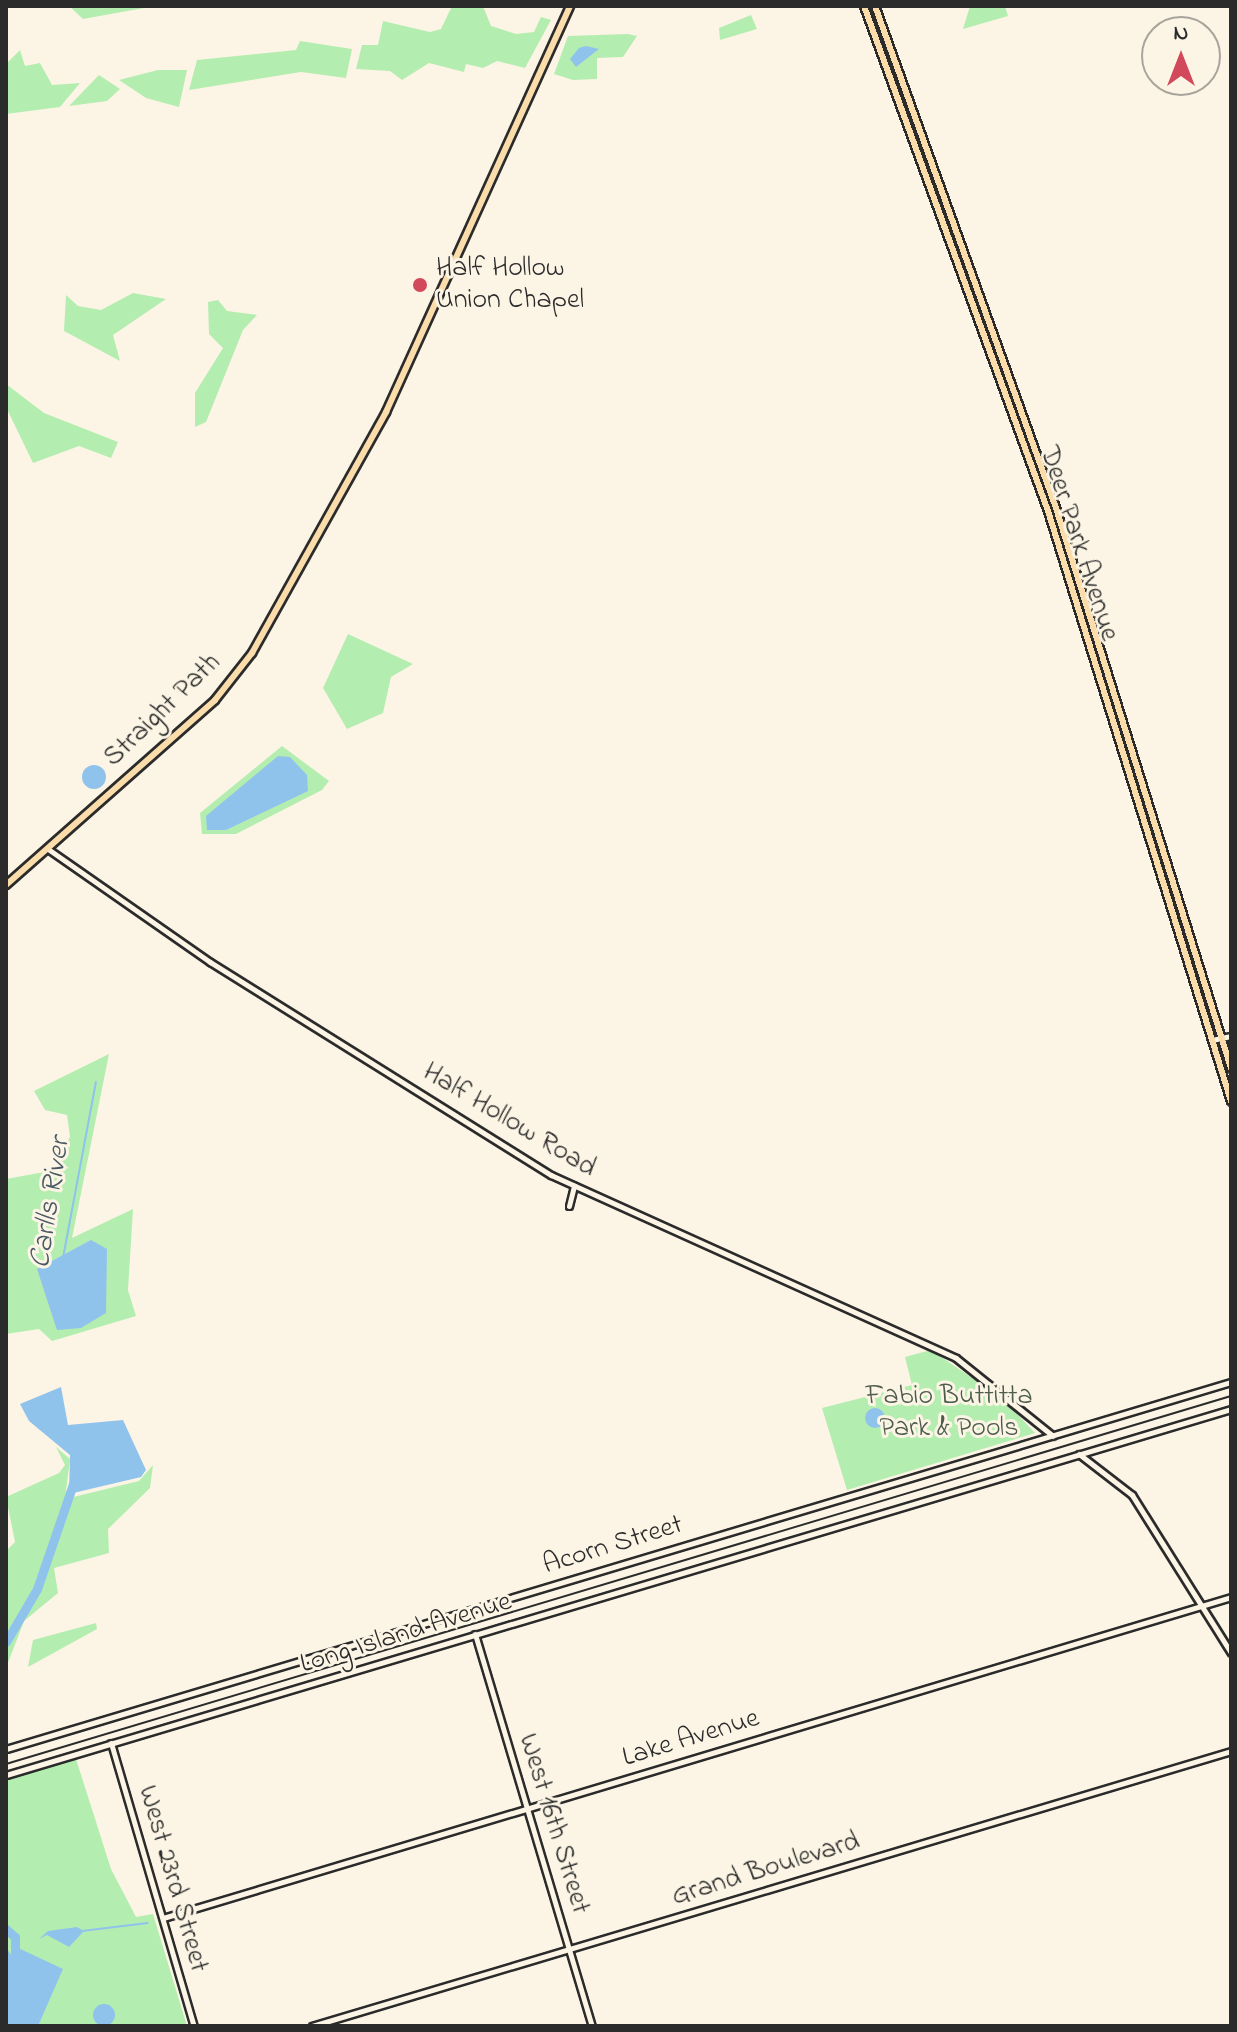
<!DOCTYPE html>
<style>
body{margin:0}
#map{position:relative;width:1237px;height:2032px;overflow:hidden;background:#fcf5e5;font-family:"Indie Flower",sans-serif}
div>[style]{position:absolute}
.green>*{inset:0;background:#b4edb0}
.water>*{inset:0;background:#8fc3ec}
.round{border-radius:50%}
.stream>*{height:2px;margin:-1px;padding:0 1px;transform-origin:1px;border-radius:1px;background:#8fc3ec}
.river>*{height:9px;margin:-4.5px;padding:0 4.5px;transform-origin:4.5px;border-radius:4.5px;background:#8fc3ec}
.roads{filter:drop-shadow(2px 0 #2b2b2b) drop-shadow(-2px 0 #2b2b2b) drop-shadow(0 2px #2b2b2b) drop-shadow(0 -2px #2b2b2b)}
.minor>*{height:5px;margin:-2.5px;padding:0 2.5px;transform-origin:2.5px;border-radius:2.5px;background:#fcf5e5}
.major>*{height:6px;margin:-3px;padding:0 3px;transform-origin:3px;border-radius:3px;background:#faddab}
.rail>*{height:2px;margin:-1px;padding:0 1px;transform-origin:1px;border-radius:1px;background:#2b2b2b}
.dots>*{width:22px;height:22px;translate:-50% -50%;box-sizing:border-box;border:4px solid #fcf5e5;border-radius:50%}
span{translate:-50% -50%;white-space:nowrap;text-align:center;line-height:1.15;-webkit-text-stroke:6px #fcf5e5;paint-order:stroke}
.poi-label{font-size:28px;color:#2b2b2b}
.left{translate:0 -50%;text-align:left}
.street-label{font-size:28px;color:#2b2b2b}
.park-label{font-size:28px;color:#4d5c4c}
.water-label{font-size:30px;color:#495965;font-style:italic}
.frame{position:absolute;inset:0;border:8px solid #2b2b2b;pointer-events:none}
.north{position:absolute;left:1141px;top:16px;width:80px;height:80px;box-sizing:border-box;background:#fcf5e5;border:2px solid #a8a49b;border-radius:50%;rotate:0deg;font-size:22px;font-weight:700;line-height:32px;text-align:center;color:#2b2b2b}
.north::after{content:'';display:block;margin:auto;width:28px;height:36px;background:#d1495b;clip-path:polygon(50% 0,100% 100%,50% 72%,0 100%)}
</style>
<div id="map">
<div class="green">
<i style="clip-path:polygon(69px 6px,120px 8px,155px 6px,83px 19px)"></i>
<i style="clip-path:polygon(452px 6px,483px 6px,491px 26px,516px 34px,534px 32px,541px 17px,551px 20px,525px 68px,497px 61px,483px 68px,466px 64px,464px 72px,429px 63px,402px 80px,390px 71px,356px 69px,362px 45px,378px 45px,383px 21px,430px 32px,441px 29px)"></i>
<i style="clip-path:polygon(970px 6px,1005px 6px,1008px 16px,963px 29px)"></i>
<i style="clip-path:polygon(751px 15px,757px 29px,720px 40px,719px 28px)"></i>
<i style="clip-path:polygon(568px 36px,628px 34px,637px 36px,623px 57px,597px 58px,597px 79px,573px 80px,554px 74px)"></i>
<i style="clip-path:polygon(300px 41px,352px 49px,346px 78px,301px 72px,189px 90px,197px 60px,296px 50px)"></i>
<i style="clip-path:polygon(20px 50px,25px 66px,40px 63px,52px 85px,80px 83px,60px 107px,6px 114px,6px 64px)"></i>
<i style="clip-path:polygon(158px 70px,187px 70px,179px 107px,146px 98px,119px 80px)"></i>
<i style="clip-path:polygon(99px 75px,120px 89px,107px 101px,69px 106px)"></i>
<i style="clip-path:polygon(133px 293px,166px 299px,113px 335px,120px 361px,64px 331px,66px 295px,78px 306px,101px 310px)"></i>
<i style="clip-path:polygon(218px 300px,227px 311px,257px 315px,243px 330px,206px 422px,195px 427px,195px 393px,223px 348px,209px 334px,208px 302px)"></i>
<i style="clip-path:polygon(6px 384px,44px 413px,118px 442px,111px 458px,79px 446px,33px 463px,6px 407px)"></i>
<i style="clip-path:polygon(348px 634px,413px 664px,391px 677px,383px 713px,347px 729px,323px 688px)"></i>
<i style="clip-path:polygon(282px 746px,329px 781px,322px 790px,236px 834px,202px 834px,200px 813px)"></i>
<i style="clip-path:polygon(109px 1054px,72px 1238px,133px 1209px,128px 1290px,136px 1316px,52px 1341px,39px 1329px,6px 1334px,6px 1179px,50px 1171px,70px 1137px,67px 1115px,45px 1110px,34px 1091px)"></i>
<i style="clip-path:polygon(931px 1350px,1003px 1399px,1035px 1433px,847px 1490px,822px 1408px,912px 1385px,905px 1357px)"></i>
<i style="clip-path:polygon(56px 1447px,70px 1459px,65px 1499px,139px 1481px,153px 1465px,150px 1488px,108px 1529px,109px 1553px,54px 1568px,58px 1593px,24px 1621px,6px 1668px,6px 1551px,15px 1542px,6px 1497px,59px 1473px,65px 1465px)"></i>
<i style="clip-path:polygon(96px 1623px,97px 1629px,28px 1667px,33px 1640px)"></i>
<i style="clip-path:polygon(76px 1759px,111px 1869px,136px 1917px,153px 1914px,187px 2026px,6px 2026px,6px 1779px)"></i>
</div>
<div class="water">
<i style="clip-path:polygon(579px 48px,586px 46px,599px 49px,576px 67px,570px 59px)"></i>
<i style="clip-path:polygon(278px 756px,290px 757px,307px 775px,308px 791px,226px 830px,207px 830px,206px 816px)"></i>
<i class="round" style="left:82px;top:765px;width:24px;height:24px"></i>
<i style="clip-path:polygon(91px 1240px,107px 1249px,106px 1313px,81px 1328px,57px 1330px,37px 1269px)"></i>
<i style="clip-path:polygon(61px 1387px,68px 1425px,123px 1420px,146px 1470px,141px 1477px,69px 1494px,70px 1455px,29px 1421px,20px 1404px)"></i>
<i class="round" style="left:865px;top:1408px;width:20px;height:20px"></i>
<i style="clip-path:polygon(77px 1927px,84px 1931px,69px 1947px,47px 1935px,39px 1939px,48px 1931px)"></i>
<i style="clip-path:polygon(14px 1946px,63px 1969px,38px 2026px,6px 2026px,6px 1947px,13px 1958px)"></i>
<i class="round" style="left:93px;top:2004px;width:22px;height:22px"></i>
</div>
<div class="stream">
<i style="left:63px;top:1258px;width:179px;rotate:-79.4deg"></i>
<i style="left:82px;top:1931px;width:66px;rotate:-6.9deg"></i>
</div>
<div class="river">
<i style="left:6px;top:1642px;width:61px;rotate:-59.7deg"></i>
<i style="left:37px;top:1589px;width:111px;rotate:-71.1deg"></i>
<i style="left:6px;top:1929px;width:12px;rotate:42deg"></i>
<i style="left:15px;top:1937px;width:20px;rotate:90deg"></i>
</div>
<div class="roads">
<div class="minor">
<i style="left:48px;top:849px;width:198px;rotate:34.9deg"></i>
<i style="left:210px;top:962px;width:402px;rotate:32deg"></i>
<i style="left:551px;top:1175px;width:444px;rotate:24.3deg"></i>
<i style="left:956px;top:1358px;width:124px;rotate:38.8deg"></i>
<i style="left:1212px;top:1040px;width:19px;rotate:-12deg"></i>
<i style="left:569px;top:1206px;width:21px;rotate:-76deg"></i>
<i style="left:1079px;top:1454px;width:67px;rotate:37.7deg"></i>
<i style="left:1132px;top:1495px;width:186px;rotate:57.9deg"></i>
<i style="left:475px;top:1634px;width:409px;rotate:73.4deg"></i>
<i style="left:111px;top:1743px;width:295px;rotate:73.7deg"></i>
<i style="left:6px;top:1749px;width:1279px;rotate:-16.68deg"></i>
<i style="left:6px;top:1775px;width:1279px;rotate:-16.63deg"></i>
<i style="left:163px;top:1918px;width:1115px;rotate:-16.73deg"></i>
<i style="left:312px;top:2026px;width:959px;rotate:-16.66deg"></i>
</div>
<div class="major">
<i style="left:864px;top:6px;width:537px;rotate:69.98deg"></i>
<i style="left:1048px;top:511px;width:618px;rotate:72.77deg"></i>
<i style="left:875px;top:6px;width:534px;rotate:70.17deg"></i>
<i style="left:1056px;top:508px;width:587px;rotate:72.65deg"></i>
<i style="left:6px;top:885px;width:279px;rotate:-41.5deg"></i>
<i style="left:215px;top:700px;width:60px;rotate:-51.8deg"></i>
<i style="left:252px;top:653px;width:276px;rotate:-60.9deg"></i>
<i style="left:386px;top:412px;width:446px;rotate:-65.6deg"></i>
</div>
</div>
<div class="rail">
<i style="left:6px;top:1764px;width:1279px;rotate:-16.72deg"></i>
</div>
<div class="dots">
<i style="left:420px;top:285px;background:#d1495b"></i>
</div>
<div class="poi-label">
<span class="left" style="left:436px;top:285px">Half Hollow<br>Union Chapel</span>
</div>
<div class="street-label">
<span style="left:1078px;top:544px;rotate:72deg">Deer Park Avenue</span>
<span style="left:163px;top:711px;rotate:-44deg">Straight Path</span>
<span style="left:509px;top:1121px;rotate:31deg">Half Hollow Road</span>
<span style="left:613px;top:1546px;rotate:-17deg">Acorn Street</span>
<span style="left:406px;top:1634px;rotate:-17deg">Long Island Avenue</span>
<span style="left:691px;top:1739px;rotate:-17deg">Lake Avenue</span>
<span style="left:553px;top:1824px;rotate:73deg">West 16th Street</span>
<span style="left:766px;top:1870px;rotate:-17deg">Grand Boulevard</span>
<span style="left:172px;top:1879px;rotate:74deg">West 23rd Street</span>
</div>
<div class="park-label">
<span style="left:949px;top:1413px">Fabio Buttitta<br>Park &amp; Pools</span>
</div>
<div class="water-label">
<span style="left:51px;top:1203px;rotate:-81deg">Carlls River</span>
</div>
<div class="frame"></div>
<div class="north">N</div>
</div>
